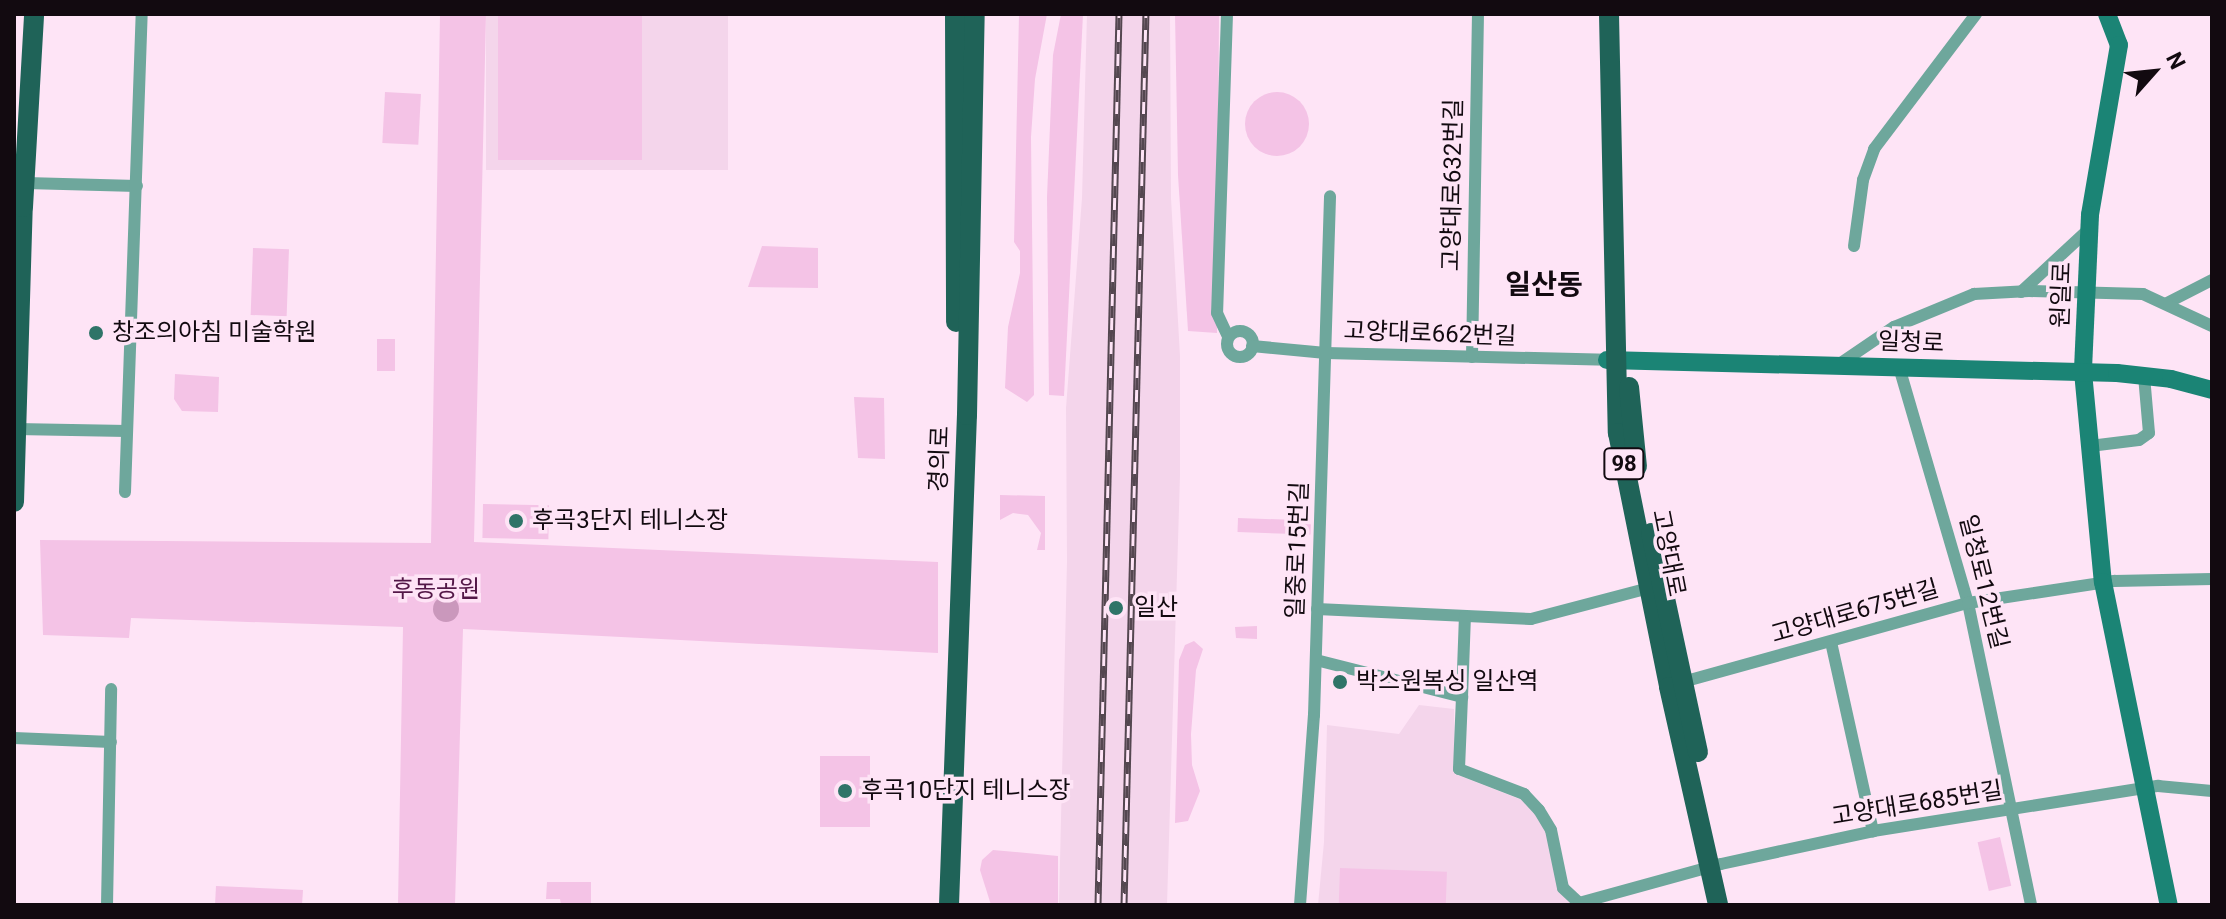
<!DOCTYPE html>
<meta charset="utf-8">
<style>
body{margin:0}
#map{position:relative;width:2226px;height:919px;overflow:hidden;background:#fee4f6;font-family:Roboto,"Noto Sans KR",sans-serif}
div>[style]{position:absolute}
.built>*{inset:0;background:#f4d5eb;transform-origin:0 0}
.green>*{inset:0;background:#f4c3e6;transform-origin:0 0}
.round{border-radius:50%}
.water>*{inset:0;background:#ca98bc}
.street>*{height:12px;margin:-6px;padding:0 6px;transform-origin:6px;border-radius:6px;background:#6ea79c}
.street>.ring{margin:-6px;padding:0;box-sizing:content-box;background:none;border:12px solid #6ea79c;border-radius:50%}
.secondary>*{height:18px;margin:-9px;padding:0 9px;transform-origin:9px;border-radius:9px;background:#1b8475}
.primary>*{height:20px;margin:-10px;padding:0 10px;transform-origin:10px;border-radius:10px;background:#1f6358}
.rail>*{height:7px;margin-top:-3.5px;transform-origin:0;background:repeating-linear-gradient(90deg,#fee4f6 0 12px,#544750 0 24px);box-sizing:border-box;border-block:2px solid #544750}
.dots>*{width:22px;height:22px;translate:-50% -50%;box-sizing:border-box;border:4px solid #fee4f6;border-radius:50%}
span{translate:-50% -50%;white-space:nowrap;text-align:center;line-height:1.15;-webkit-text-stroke:7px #fee4f6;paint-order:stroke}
.shield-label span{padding:2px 6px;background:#fee4f6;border:2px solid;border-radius:6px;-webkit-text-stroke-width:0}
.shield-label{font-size:22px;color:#120a10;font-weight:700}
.street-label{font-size:24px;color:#120a10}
.poi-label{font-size:24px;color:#120a10}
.left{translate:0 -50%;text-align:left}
.park-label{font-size:24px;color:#531747}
.quarter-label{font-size:28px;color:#120a10;font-weight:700}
.frame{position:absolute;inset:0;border:16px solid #120a10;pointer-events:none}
.north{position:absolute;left:2114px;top:32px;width:80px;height:80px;-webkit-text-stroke:6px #fee4f6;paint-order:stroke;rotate:63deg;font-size:22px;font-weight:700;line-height:32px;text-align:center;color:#120a10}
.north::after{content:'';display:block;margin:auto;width:28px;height:36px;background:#120a10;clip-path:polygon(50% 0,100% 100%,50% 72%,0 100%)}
</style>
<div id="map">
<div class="built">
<i style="left:486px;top:14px;width:242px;height:156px"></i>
<i style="clip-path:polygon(1087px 14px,1170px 14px,1171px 198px,1180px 356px,1180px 475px,1167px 905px,1059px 905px,1067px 561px,1066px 408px,1082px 198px)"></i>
<i style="clip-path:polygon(1419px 705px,1454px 709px,1455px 774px,1522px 800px,1534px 812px,1547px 832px,1573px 905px,1318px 905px,1324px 842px,1327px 725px,1399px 734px)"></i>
</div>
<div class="green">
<i style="clip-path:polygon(440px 14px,486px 14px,474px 542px,938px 562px,938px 653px,463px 629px,455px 905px,398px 905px,403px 627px,131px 618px,129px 638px,43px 635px,40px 540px,431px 543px)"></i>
<i style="left:498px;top:14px;width:144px;height:146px"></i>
<i style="clip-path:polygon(1019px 14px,1047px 14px,1035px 79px,1031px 137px,1034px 395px,1027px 402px,1005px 388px,1008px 327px,1020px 273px,1020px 251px,1014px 242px)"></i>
<i style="clip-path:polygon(1061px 14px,1083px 14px,1064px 396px,1049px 395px,1047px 197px,1053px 55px)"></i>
<i style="clip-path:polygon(1175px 14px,1219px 14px,1217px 333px,1188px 331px,1178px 175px)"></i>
<i style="left:385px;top:92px;width:36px;height:51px;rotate:3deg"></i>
<i class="round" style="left:1245px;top:92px;width:64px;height:64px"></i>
<i style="clip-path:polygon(762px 246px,818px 248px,818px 288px,748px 287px)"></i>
<i style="left:253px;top:248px;width:36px;height:67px;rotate:2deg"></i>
<i style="left:377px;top:339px;width:18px;height:32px"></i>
<i style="clip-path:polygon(175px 374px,219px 377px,218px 412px,182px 411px,174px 399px)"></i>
<i style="clip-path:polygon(854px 397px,884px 398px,885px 459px,858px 458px)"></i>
<i style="clip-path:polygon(1000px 495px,1045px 496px,1045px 550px,1037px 550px,1041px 533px,1028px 515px,1013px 513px,1000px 520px)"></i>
<i style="left:483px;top:504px;width:66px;height:34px;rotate:1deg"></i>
<i style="left:1238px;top:518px;width:73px;height:14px;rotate:2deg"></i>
<i style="clip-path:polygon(1257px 626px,1257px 639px,1236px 638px,1235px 627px)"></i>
<i style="clip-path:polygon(1194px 641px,1203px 649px,1196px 670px,1191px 734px,1192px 765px,1200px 791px,1188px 821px,1175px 823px,1179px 660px,1185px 645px)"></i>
<i style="left:820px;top:756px;width:50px;height:71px"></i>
<i style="left:2000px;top:837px;width:50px;height:23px;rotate:77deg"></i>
<i style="clip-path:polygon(993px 850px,1058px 856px,1058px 905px,991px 905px,980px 870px,982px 860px)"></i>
<i style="left:1340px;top:868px;width:107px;height:37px;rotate:2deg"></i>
<i style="clip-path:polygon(547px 882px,591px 882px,591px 905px,561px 905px,560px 899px,546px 899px)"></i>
<i style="clip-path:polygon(216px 886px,303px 890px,302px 905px,215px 905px)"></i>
</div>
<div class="water">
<i class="round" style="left:433px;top:596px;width:26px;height:26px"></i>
</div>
<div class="street">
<i style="left:1227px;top:14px;width:299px;rotate:91.9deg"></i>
<i style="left:1217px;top:313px;width:26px;rotate:65deg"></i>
<i style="left:26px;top:183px;width:111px;rotate:1.5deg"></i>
<i style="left:1854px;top:246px;width:67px;rotate:-82.2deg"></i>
<i style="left:1863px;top:180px;width:33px;rotate:-70deg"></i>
<i style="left:1874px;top:149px;width:169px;rotate:-52.9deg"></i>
<i style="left:2021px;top:292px;width:91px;rotate:-42.8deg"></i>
<i style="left:2167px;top:303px;width:51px;rotate:-27.1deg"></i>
<i class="ring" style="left:1227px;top:331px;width:14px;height:14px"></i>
<i style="left:1252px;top:346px;width:74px;rotate:5.4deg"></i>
<i style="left:1326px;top:353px;width:281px;rotate:1.4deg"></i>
<i style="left:1472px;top:357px;width:343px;rotate:-89deg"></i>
<i style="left:1838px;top:365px;width:68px;rotate:-34.2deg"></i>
<i style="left:1894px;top:327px;width:87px;rotate:-22.4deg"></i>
<i style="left:1974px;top:294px;width:55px;rotate:-3.1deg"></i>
<i style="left:2029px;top:291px;width:114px;rotate:1.5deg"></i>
<i style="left:2143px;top:294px;width:76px;rotate:24.9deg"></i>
<i style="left:1899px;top:367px;width:246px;rotate:73.7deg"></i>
<i style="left:1968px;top:603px;width:309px;rotate:78.2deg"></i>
<i style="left:16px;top:429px;width:111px;rotate:1deg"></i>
<i style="left:2090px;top:446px;width:49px;rotate:-7deg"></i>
<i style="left:2139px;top:440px;width:12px;rotate:-35deg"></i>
<i style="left:2149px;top:433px;width:57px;rotate:-95deg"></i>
<i style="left:125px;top:492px;width:478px;rotate:-88deg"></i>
<i style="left:1317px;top:609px;width:214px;rotate:2.7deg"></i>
<i style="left:1531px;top:619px;width:126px;rotate:-14.7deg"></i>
<i style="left:1831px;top:642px;width:194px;rotate:77.5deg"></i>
<i style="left:1316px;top:660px;width:151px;rotate:14.2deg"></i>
<i style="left:1462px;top:697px;width:81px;rotate:-87.9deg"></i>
<i style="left:1679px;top:683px;width:300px;rotate:-15.5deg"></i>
<i style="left:1968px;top:603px;width:148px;rotate:-8.6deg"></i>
<i style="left:2114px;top:581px;width:98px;rotate:-1.2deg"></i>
<i style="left:1462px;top:697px;width:72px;rotate:92.4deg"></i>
<i style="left:1459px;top:769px;width:70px;rotate:21deg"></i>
<i style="left:1524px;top:794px;width:22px;rotate:47deg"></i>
<i style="left:1539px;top:810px;width:23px;rotate:59deg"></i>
<i style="left:1551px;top:830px;width:59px;rotate:78.3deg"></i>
<i style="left:1563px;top:888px;width:22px;rotate:43deg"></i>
<i style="left:14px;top:738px;width:97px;rotate:2.4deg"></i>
<i style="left:1579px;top:903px;width:147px;rotate:-15.4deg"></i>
<i style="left:1721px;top:864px;width:156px;rotate:-12.2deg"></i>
<i style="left:1873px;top:831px;width:289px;rotate:-9deg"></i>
<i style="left:2158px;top:786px;width:54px;rotate:5.3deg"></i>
<i style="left:107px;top:905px;width:216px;rotate:-88.9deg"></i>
<i style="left:1300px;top:905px;width:191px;rotate:-85.8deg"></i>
<i style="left:1314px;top:715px;width:519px;rotate:-88.23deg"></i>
</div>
<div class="secondary">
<i style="left:2107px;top:14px;width:33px;rotate:69deg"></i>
<i style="left:2119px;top:45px;width:172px;rotate:99.7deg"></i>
<i style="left:2090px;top:215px;width:157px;rotate:92.6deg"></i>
<i style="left:2083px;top:372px;width:211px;rotate:84.6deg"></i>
<i style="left:2103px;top:582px;width:330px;rotate:78.5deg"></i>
<i style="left:1607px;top:360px;width:510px;rotate:1.46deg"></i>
<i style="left:2117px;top:373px;width:54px;rotate:6.3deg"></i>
<i style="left:2171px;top:379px;width:42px;rotate:15deg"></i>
</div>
<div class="primary">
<i style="left:955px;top:14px;width:308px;rotate:89.8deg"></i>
<i style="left:1609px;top:14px;width:419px;rotate:88.8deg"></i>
<i style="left:1618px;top:433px;width:259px;rotate:78.6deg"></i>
<i style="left:1669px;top:687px;width:223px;rotate:77.3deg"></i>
<i style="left:1629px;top:387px;width:80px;rotate:84.3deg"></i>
<i style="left:14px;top:502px;width:295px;rotate:-88.3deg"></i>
<i style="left:23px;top:207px;width:193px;rotate:-86.7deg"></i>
<i style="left:1651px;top:533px;width:224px;rotate:77.9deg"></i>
<i style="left:949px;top:905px;width:490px;rotate:-87.9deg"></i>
<i style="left:967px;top:415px;width:401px;rotate:-88.9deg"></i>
</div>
<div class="rail">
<i style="left:1098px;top:905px;width:891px;rotate:-88.65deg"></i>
<i style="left:1124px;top:905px;width:891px;rotate:-88.59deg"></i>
</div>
<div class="dots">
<i style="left:96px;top:333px;background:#2f7468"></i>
<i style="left:516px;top:521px;background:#2f7468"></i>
<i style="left:1116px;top:608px;background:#2f7468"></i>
<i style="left:1340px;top:682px;background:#2f7468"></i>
<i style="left:845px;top:791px;background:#2f7468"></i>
</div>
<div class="shield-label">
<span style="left:1624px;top:464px">98</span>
</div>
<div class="street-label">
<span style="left:1453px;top:185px;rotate:-89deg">고양대로632번길</span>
<span style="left:2062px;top:295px;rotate:-88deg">원일로</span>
<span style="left:1430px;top:334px;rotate:2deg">고양대로662번길</span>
<span style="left:1911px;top:343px;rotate:2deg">일청로</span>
<span style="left:940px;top:459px;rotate:-88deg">경의로</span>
<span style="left:1298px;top:550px;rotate:-88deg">일중로15번길</span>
<span style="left:1668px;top:553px;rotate:79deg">고양대로</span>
<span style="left:1983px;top:582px;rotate:76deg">일청로12번길</span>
<span style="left:1855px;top:612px;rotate:-16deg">고양대로675번길</span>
<span style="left:1917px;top:804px;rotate:-9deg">고양대로685번길</span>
</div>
<div class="poi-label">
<span class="left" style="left:112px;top:333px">창조의아침 미술학원</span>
<span class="left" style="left:532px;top:521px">후곡3단지 테니스장</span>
<span class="left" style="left:1134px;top:608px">일산</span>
<span class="left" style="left:1356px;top:682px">박스원복싱 일산역</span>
<span class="left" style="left:861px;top:791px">후곡10단지 테니스장</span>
</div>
<div class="park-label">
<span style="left:436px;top:590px">후동공원</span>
</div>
<div class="quarter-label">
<span style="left:1544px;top:285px">일산동</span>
</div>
<div class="frame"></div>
<div class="north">N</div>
</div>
